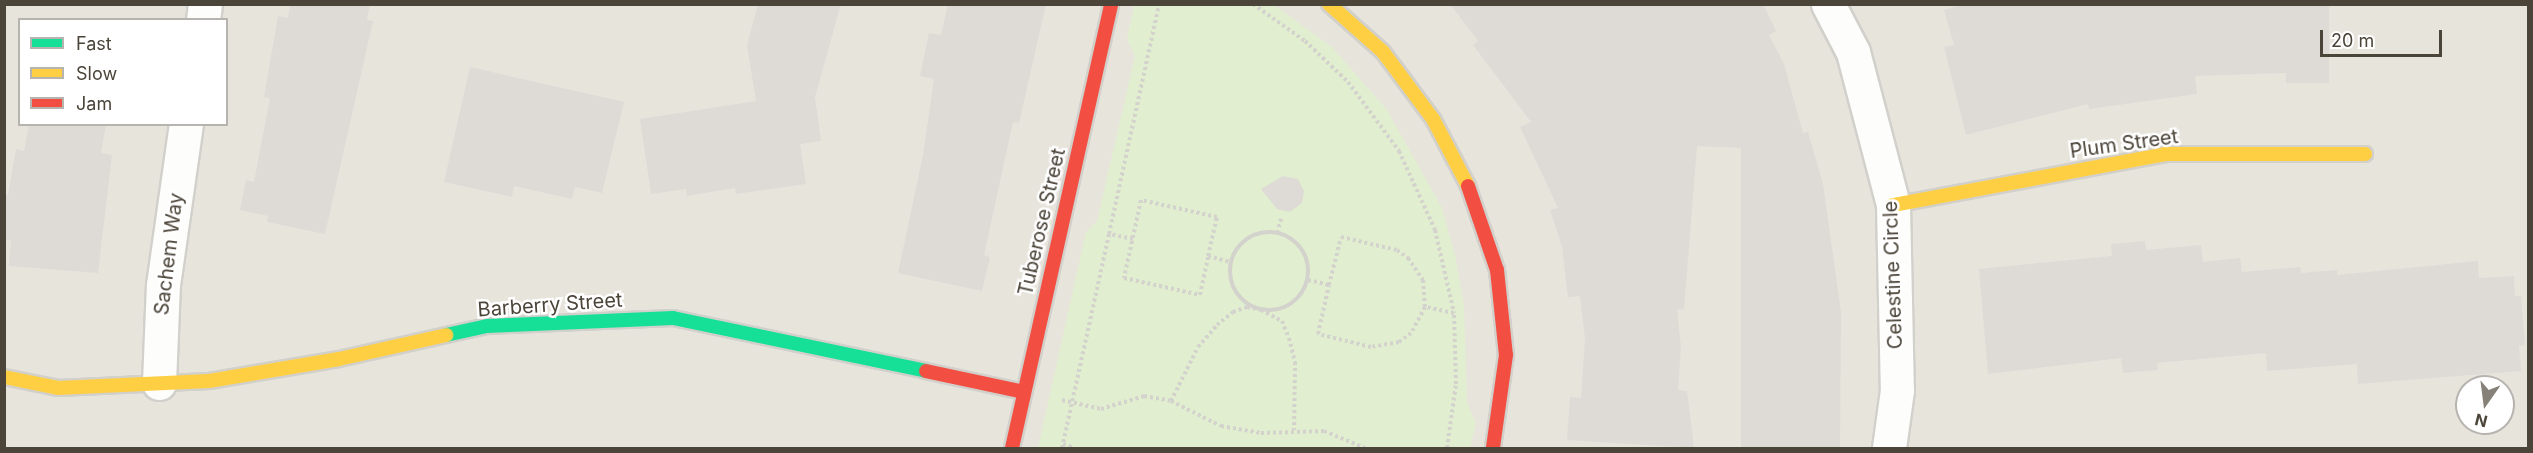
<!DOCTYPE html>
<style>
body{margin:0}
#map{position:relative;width:2533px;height:453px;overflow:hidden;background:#f4f2ee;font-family:Inter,sans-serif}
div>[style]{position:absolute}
.residential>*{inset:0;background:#e7e4dc}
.green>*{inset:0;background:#e1eecf}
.building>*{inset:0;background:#dedbd6}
.path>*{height:4px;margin-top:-2px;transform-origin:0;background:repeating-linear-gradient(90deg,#d3d2cc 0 3px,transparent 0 6px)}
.path>.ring{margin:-2px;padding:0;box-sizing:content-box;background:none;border:4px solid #d3d2cc;border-radius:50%}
.roads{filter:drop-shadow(2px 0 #d2d0cb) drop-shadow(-2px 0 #d2d0cb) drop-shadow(0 2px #d2d0cb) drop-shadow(0 -2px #d2d0cb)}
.street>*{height:33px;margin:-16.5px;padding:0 16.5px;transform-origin:16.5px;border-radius:16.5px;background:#fdfdfc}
.fast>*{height:14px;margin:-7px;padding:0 7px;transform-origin:7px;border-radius:7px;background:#16e098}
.slow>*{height:14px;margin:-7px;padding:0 7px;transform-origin:7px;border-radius:7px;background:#ffcf43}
.jam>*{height:14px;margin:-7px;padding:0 7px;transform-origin:7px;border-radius:7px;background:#f24e42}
span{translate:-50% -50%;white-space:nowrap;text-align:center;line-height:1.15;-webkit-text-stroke:5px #fff;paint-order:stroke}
.street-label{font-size:20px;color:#4b4439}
.frame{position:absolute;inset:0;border:6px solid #4b4439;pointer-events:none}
.legend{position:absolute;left:18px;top:18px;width:210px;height:108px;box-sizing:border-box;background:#fff;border:2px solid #b7b4b0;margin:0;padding:8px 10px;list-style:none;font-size:18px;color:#4b4439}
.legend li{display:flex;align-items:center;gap:12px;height:30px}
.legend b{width:30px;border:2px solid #b7b4b0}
.north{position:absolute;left:2455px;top:375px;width:60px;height:60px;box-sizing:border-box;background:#fff;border:2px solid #b7b4b0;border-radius:50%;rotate:194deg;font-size:16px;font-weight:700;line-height:24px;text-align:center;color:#4b4439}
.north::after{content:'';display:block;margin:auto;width:21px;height:27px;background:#868178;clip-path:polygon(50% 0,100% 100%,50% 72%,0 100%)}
.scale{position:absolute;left:2320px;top:30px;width:122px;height:27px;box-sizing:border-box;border:3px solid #4b4439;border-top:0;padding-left:8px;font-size:18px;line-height:21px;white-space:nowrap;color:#4b4439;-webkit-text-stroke:4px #fff;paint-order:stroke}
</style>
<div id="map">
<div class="residential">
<i style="clip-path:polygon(evenodd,5px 5px,2528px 5px,2528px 448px,5px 448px,5px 5px,20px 20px,226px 20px,226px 124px,20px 124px,20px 20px,5px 5px,2467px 387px,2503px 387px,2503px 423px,2467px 423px,2467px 387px)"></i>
</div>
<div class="green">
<i style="clip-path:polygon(1134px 5px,1274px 5px,1332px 47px,1387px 110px,1442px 208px,1455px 255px,1464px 305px,1467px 403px,1476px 423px,1470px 448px,1038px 448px,1086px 232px,1097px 221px,1135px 56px,1127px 39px)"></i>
</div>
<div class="building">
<i style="clip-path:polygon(290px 4px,370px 4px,367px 20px,373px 21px,325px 234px,267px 222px,268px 216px,240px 210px,246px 180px,254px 182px,270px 98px,264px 97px,278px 16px,288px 18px)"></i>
<i style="clip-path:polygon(758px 4px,841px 4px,815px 97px,821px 141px,800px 144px,806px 184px,736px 194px,735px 188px,687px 196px,686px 189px,651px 194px,640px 119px,756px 101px,747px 45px)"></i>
<i style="clip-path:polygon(948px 4px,1046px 4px,1019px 123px,1013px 122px,984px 255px,990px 257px,982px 291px,898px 273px,923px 155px,934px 79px,920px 76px,929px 33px,941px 35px)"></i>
<i style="clip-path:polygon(1450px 4px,1763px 4px,1776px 31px,1769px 35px,1784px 64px,1803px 133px,1808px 132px,1823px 184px,1841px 312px,1840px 448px,1741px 448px,1741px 148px,1697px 146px,1684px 309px,1677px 310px,1681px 347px,1678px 390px,1687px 391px,1694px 448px,1567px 440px,1570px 397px,1581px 398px,1585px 339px,1580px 296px,1568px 297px,1562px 247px,1550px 210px,1558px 208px,1520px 127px,1531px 122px,1473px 45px,1478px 41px)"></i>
<i style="clip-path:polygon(1965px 4px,2329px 4px,2329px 83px,2286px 83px,2286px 73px,2195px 76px,2197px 94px,2089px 109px,2088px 104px,1966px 135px,1944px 47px,1954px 45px,1944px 10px)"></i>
<i style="clip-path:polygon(470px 67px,624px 102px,602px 193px,575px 187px,572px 199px,514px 186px,512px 197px,444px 182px)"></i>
<i style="clip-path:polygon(29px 124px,106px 124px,101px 153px,112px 155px,98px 273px,9px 266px,11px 240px,4px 240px,4px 195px,8px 195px,16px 149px,24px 151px)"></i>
<i style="clip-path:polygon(1283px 176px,1298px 179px,1304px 191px,1302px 203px,1290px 212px,1277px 209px,1261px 189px)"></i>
<i style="clip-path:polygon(2145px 241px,2146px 250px,2201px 245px,2203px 262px,2240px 258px,2242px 272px,2300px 267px,2301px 273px,2337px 270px,2337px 275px,2478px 261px,2479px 278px,2514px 276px,2515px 296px,2521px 296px,2525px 345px,2519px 346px,2521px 371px,2358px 384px,2357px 364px,2267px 371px,2266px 353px,2157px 363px,2158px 370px,2123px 373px,2121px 358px,1988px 374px,1979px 269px,2112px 256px,2111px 244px)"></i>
</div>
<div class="path">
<i style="left:1253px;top:4px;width:64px;rotate:35.4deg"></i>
<i style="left:1305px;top:41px;width:59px;rotate:43.6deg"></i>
<i style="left:1348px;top:82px;width:86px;rotate:53.5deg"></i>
<i style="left:1399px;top:151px;width:87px;rotate:65.5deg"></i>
<i style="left:1435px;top:230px;width:85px;rotate:77.1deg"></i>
<i style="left:1454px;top:313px;width:30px;rotate:-168deg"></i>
<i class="ring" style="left:1230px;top:232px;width:74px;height:74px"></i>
<i style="left:1277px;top:233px;width:15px;rotate:-74deg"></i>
<i style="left:1133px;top:239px;width:25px;rotate:-168deg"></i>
<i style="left:1109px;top:234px;width:235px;rotate:-77.7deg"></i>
<i style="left:1208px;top:256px;width:40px;rotate:-77deg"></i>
<i style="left:1217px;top:217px;width:78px;rotate:-167.4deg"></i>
<i style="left:1141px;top:200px;width:80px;rotate:102.3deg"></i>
<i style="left:1124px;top:278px;width:78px;rotate:12.6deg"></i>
<i style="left:1200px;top:295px;width:40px;rotate:-78deg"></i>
<i style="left:1208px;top:256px;width:23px;rotate:15deg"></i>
<i style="left:1308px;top:280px;width:22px;rotate:13deg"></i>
<i style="left:1329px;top:285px;width:49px;rotate:-76deg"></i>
<i style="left:1341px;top:237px;width:57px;rotate:13.1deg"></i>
<i style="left:1397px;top:250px;width:14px;rotate:36deg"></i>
<i style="left:1408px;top:258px;width:27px;rotate:56deg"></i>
<i style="left:1423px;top:280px;width:27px;rotate:86deg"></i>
<i style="left:1425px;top:307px;width:30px;rotate:118deg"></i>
<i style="left:1411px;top:333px;width:15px;rotate:143deg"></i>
<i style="left:1399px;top:342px;width:28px;rotate:170deg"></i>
<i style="left:1371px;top:347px;width:55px;rotate:-166.2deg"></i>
<i style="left:1318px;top:334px;width:50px;rotate:-77.3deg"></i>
<i style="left:1062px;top:400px;width:40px;rotate:13deg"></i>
<i style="left:1101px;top:409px;width:45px;rotate:-16.8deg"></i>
<i style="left:1144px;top:396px;width:27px;rotate:10deg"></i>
<i style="left:1171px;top:401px;width:56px;rotate:26.6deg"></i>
<i style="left:1221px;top:426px;width:41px;rotate:9.9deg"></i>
<i style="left:1261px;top:433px;width:63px;rotate:-1.8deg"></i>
<i style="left:1324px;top:431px;width:44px;rotate:22.5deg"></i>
<i style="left:1171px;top:401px;width:60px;rotate:-63.4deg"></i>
<i style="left:1198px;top:347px;width:29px;rotate:-49deg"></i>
<i style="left:1217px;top:325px;width:21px;rotate:-39deg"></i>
<i style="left:1233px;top:312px;width:15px;rotate:-20deg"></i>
<i style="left:1247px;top:307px;width:14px;rotate:12deg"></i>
<i style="left:1261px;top:310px;width:24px;rotate:28deg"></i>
<i style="left:1282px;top:321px;width:18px;rotate:68deg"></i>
<i style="left:1289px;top:338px;width:25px;rotate:76deg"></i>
<i style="left:1295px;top:362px;width:68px;rotate:90.8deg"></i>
<i style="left:1063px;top:444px;width:12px;rotate:20deg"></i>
<i style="left:1062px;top:448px;width:219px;rotate:-77.6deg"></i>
<i style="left:1447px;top:448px;width:65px;rotate:-82deg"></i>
<i style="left:1456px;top:384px;width:71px;rotate:-91.6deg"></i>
</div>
<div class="roads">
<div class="street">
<i style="left:1828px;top:4px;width:54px;rotate:62.5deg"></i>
<i style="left:1853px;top:52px;width:158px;rotate:75.3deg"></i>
<i style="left:1893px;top:205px;width:185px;rotate:88.8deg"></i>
<i style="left:1897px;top:390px;width:59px;rotate:97.9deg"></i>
<i style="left:203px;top:20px;width:16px;rotate:-83deg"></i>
<i style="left:159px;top:383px;width:98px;rotate:-87.7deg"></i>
<i style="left:163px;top:285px;width:163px;rotate:-81.9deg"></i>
</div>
<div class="fast">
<i style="left:446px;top:335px;width:42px;rotate:-12.4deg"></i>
<i style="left:487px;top:326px;width:186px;rotate:-2.5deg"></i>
<i style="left:673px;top:318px;width:258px;rotate:11.8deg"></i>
</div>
<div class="slow">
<i style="left:1329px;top:4px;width:72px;rotate:41.6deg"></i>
<i style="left:1383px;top:52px;width:84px;rotate:53.3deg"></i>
<i style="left:1433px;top:119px;width:76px;rotate:62.4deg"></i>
<i style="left:1893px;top:205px;width:277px;rotate:-10.6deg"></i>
<i style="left:2165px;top:154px;width:200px"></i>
<i style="left:4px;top:377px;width:55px;rotate:11.5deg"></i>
<i style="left:58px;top:388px;width:151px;rotate:-2.7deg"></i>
<i style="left:209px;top:381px;width:132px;rotate:-9.6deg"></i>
<i style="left:339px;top:359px;width:110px;rotate:-12.6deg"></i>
</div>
<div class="jam">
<i style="left:1468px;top:186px;width:89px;rotate:71deg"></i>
<i style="left:1497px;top:270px;width:85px;rotate:84deg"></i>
<i style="left:1506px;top:355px;width:94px;rotate:98deg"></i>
<i style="left:926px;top:371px;width:100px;rotate:12.1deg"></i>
<i style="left:1012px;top:448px;width:455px;rotate:-77.4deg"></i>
</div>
</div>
<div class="street-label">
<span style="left:2124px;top:144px;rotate:-8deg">Plum Street</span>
<span style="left:1042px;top:222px;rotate:-77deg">Tuberose Street</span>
<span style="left:169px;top:254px;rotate:-83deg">Sachem Way</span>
<span style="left:1893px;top:275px;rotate:-92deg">Celestine Circle</span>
<span style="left:550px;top:305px;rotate:-4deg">Barberry Street</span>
</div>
<div class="frame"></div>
<ul class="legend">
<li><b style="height:8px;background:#16e098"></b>Fast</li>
<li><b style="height:8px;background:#ffcf43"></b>Slow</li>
<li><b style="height:8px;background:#f24e42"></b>Jam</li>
</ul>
<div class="north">N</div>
<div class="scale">20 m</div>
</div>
